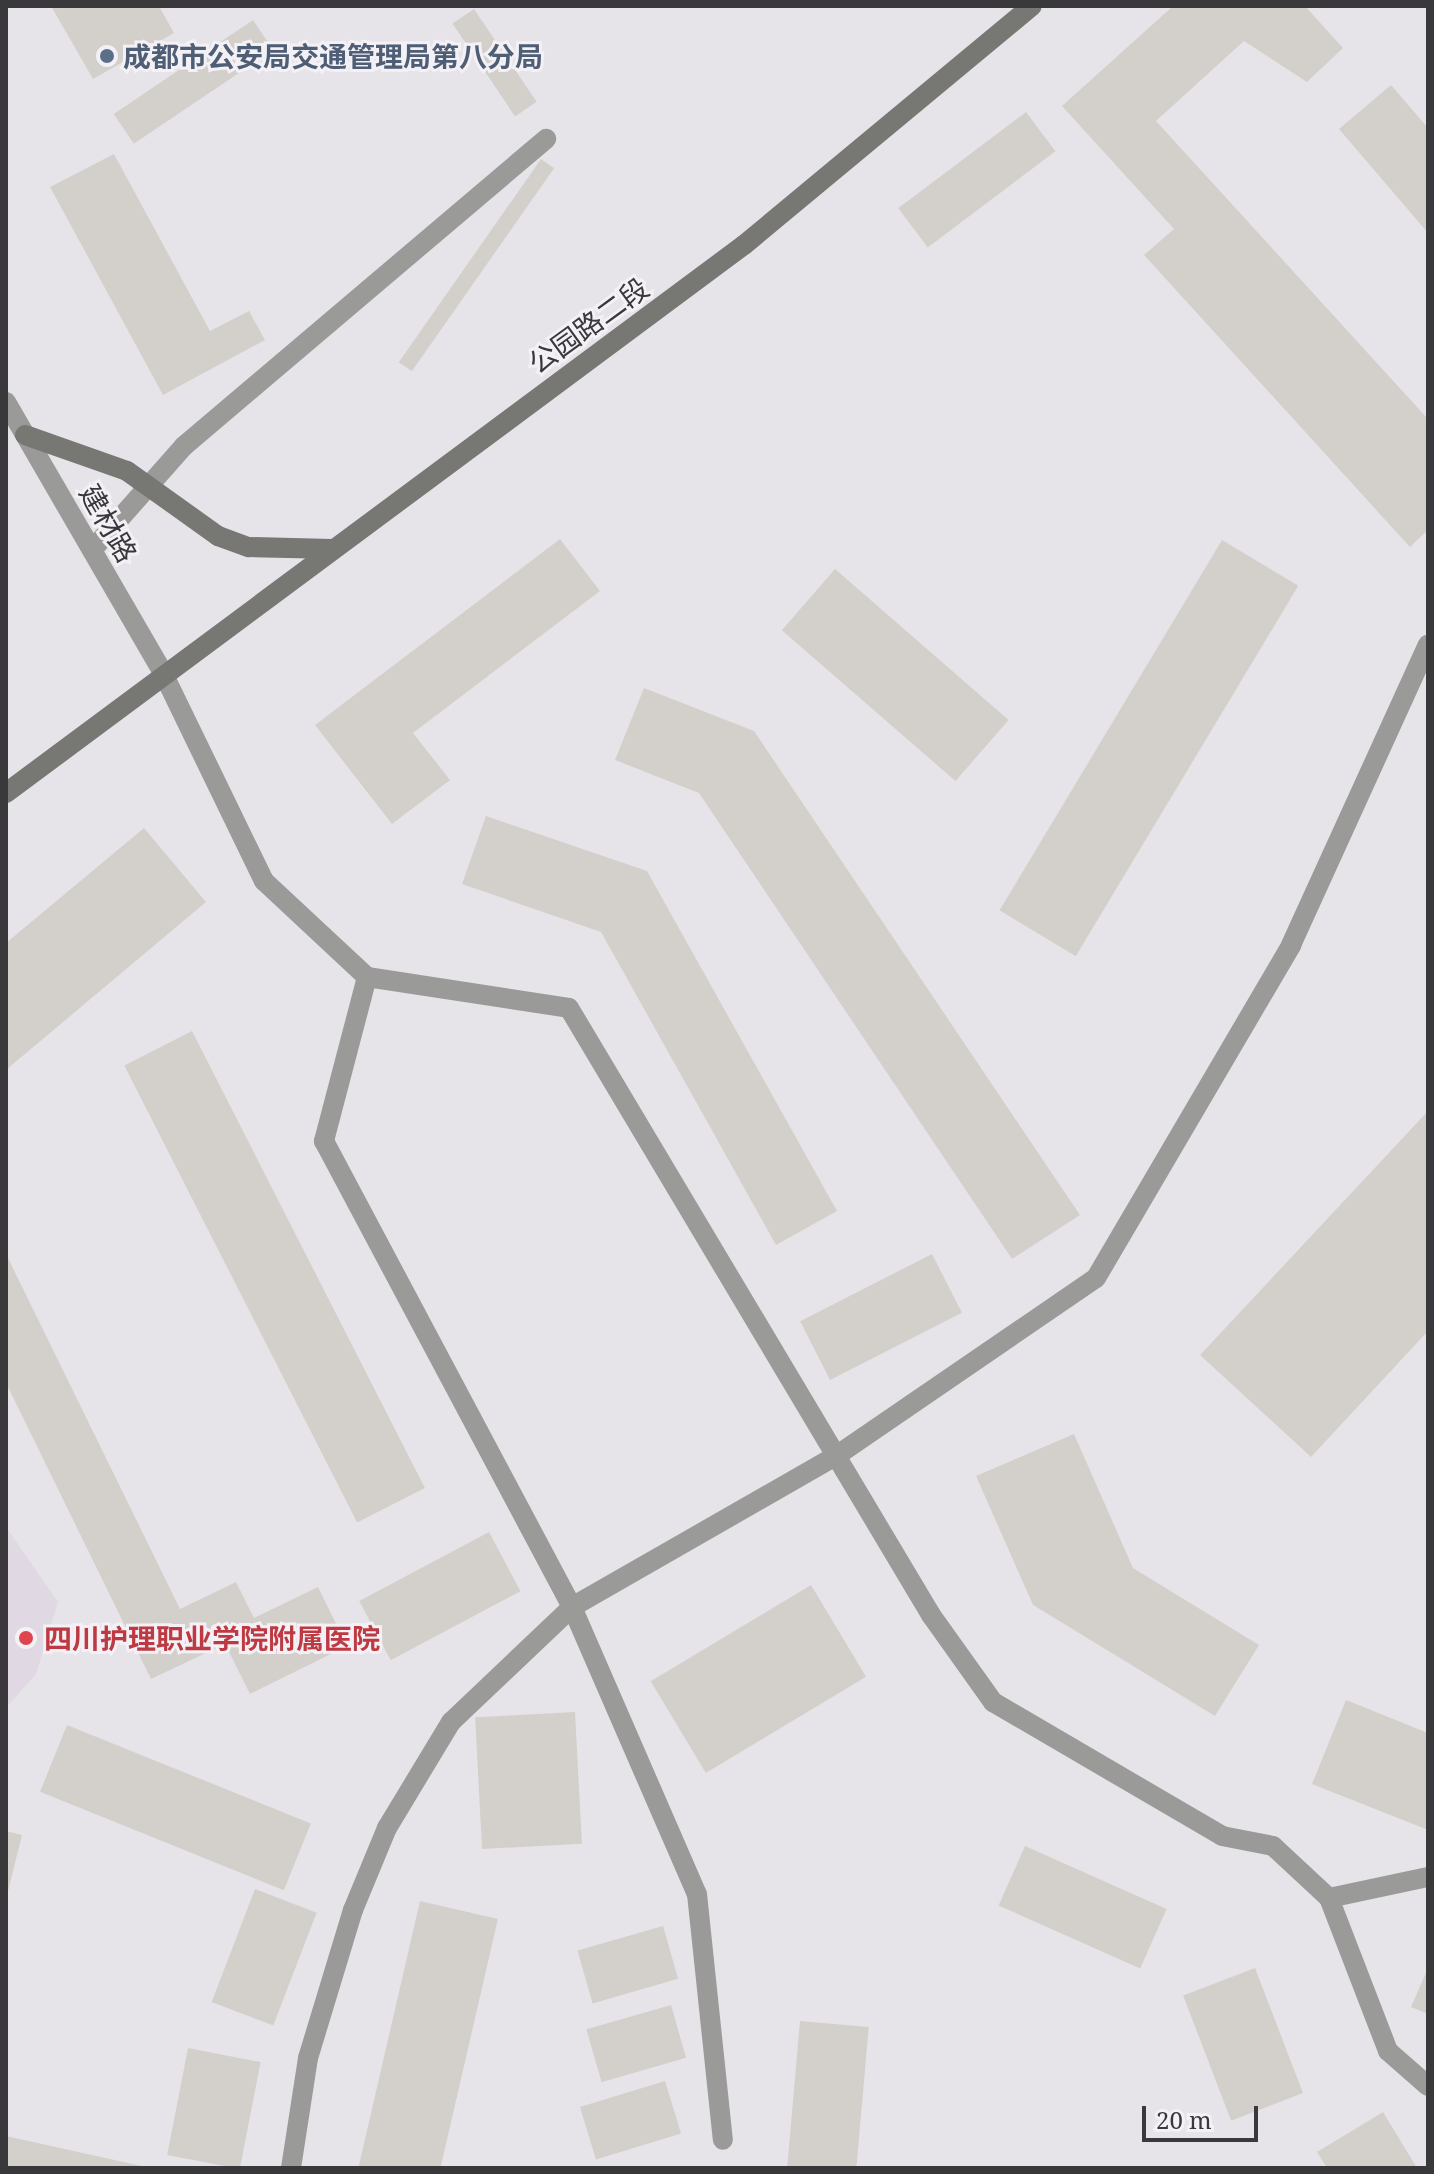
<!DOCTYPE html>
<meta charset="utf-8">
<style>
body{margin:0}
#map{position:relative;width:1434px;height:2174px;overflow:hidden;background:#e7e4e9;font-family:"Noto Serif","Noto Sans SC",serif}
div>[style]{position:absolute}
.built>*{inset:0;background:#e0d8e3}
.building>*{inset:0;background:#d3d0cb;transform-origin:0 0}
.lane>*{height:20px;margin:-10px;padding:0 10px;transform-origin:10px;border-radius:10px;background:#9a9b98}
.street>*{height:20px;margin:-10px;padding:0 10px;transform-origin:10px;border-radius:10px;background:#9a9b98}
.secondary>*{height:20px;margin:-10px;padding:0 10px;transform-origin:10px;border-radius:10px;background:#777774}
.dots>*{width:22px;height:22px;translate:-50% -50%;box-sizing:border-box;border:4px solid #f4f1f6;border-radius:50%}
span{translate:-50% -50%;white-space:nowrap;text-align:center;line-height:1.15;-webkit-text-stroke:6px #f4f1f6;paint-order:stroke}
.service-label{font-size:28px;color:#4e5e75;font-weight:700}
.left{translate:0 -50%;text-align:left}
.street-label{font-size:28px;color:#39383a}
.health-label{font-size:28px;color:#be3a42;font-weight:700}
.frame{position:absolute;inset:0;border:8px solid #39383a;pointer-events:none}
.scale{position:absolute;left:1142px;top:2106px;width:116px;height:36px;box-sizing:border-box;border:4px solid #39383a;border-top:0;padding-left:10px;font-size:24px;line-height:28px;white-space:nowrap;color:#39383a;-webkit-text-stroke:6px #f4f1f6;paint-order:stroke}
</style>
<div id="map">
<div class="built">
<i style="clip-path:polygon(6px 1527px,58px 1602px,36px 1674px,6px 1708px)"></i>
</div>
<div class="building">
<i style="clip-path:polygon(51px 6px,159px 6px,174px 33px,93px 79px)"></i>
<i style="clip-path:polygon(1173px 6px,1305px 6px,1343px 48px,1307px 82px,1244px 41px,1156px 121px,1428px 419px,1428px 530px,1410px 547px,1144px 255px,1174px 229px,1062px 106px)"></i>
<i style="left:474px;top:9px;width:112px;height:26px;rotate:56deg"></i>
<i style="left:253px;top:20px;width:36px;height:168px;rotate:56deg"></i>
<i style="clip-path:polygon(1391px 85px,1428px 128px,1428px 233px,1339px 129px)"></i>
<i style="left:1026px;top:112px;width:49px;height:160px;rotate:53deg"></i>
<i style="clip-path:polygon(114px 154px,210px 331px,249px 311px,265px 340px,163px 395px,50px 187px)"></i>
<i style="left:541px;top:159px;width:16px;height:248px;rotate:35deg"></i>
<i style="clip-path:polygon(560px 539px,600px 591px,413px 733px,450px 780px,392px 824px,315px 725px)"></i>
<i style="left:1222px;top:540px;width:89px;height:432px;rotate:31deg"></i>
<i style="left:835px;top:569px;width:230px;height:81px;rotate:41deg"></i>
<i style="clip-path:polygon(644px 688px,754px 731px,1080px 1215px,1012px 1259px,699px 793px,615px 760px)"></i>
<i style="clip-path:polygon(486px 816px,647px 871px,837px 1211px,776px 1245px,601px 932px,462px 884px)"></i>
<i style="clip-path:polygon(144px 828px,206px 902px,6px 1070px,6px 943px)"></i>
<i style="left:192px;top:1031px;width:513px;height:76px;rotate:63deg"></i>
<i style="clip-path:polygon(1428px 1111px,1428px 1331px,1311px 1457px,1200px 1355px)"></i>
<i style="clip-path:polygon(6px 1254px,180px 1609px,236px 1582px,254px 1618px,318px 1587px,347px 1646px,250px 1694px,225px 1644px,151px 1679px,6px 1383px)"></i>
<i style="left:932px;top:1254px;width:66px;height:148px;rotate:63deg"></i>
<i style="clip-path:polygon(1074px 1434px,1133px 1568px,1259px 1645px,1215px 1716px,1033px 1605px,976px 1476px)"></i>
<i style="left:489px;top:1532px;width:67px;height:147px;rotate:62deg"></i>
<i style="left:811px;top:1585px;width:107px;height:187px;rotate:59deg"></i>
<i style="clip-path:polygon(1346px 1700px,1428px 1733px,1428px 1830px,1312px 1784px)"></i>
<i style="left:575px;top:1712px;width:132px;height:100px;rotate:87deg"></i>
<i style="left:67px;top:1725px;width:263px;height:72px;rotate:22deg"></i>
<i style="clip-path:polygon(6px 1831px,22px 1835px,7px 1895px,6px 1895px)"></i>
<i style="left:1025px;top:1846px;width:155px;height:65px;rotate:24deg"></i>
<i style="left:255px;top:1889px;width:66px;height:121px;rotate:21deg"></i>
<i style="left:420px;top:1901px;width:80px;height:274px;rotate:13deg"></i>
<i style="left:663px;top:1926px;width:55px;height:89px;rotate:74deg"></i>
<i style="left:1255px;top:1968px;width:134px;height:77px;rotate:69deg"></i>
<i style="clip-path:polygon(1428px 1968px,1428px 2014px,1411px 2007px)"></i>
<i style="left:671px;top:2005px;width:55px;height:88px;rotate:74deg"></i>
<i style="left:800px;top:2021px;width:69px;height:147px;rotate:5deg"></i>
<i style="left:188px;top:2048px;width:74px;height:109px;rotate:11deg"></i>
<i style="left:665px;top:2081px;width:55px;height:89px;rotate:73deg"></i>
<i style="clip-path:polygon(1383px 2112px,1417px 2168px,1327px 2168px,1317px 2152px)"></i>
<i style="clip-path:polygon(6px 2136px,146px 2167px,146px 2168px,6px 2168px)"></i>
</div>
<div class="lane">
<i style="left:92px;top:550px;width:139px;rotate:-48.5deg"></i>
<i style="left:184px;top:446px;width:475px;rotate:-40.3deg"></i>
<i style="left:163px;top:673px;width:231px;rotate:64.1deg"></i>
<i style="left:264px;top:881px;width:141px;rotate:43deg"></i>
<i style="left:367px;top:977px;width:170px;rotate:104.7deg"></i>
<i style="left:324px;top:1141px;width:528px;rotate:61.98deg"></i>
<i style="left:572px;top:1607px;width:313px;rotate:66.5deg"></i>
<i style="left:697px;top:1894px;width:247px;rotate:84deg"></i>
<i style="left:367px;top:977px;width:204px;rotate:8.7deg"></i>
<i style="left:569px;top:1008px;width:707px;rotate:59.19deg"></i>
<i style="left:931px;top:1615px;width:107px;rotate:54.5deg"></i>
<i style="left:993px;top:1702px;width:265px;rotate:30.3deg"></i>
<i style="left:1222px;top:1836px;width:52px;rotate:11.1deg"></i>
<i style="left:1273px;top:1846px;width:76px;rotate:42.9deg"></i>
<i style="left:1329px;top:1898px;width:164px;rotate:68.9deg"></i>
<i style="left:1388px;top:2051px;width:53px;rotate:41.2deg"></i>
<i style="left:1329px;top:1898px;width:101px;rotate:-12deg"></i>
<i style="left:291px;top:2168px;width:111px;rotate:-81.2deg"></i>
<i style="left:308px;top:2058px;width:155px;rotate:-73.1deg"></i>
<i style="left:353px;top:1910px;width:89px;rotate:-67.5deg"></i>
<i style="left:387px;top:1828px;width:124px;rotate:-58.9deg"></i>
<i style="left:451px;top:1722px;width:167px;rotate:-43.5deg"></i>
<i style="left:572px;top:1607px;width:304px;rotate:-29.8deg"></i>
<i style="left:836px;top:1456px;width:315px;rotate:-34.4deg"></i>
<i style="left:1096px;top:1278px;width:386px;rotate:-59.6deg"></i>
<i style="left:1291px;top:945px;width:330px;rotate:-65.5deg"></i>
</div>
<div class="street">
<i style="left:6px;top:402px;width:313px;rotate:59.9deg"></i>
</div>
<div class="secondary">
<i style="left:25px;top:435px;width:108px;rotate:19.4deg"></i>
<i style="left:127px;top:471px;width:112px;rotate:35.5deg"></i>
<i style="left:218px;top:536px;width:33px;rotate:20deg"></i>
<i style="left:249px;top:547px;width:83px;rotate:1.4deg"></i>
<i style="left:6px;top:793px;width:919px;rotate:-36.6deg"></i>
<i style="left:744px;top:245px;width:374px;rotate:-39.7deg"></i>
</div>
<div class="dots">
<i style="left:107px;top:56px;background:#5c6f8a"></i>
<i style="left:26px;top:1638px;background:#e0444e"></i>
</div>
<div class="service-label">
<span class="left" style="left:123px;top:56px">成都市公安局交通管理局第八分局</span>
</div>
<div class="street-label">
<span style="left:588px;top:325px;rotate:-36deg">公园路二段</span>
<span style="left:109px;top:523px;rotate:60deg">建材路</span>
</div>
<div class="health-label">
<span class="left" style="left:44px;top:1638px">四川护理职业学院附属医院</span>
</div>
<div class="frame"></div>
<div class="scale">20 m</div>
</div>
